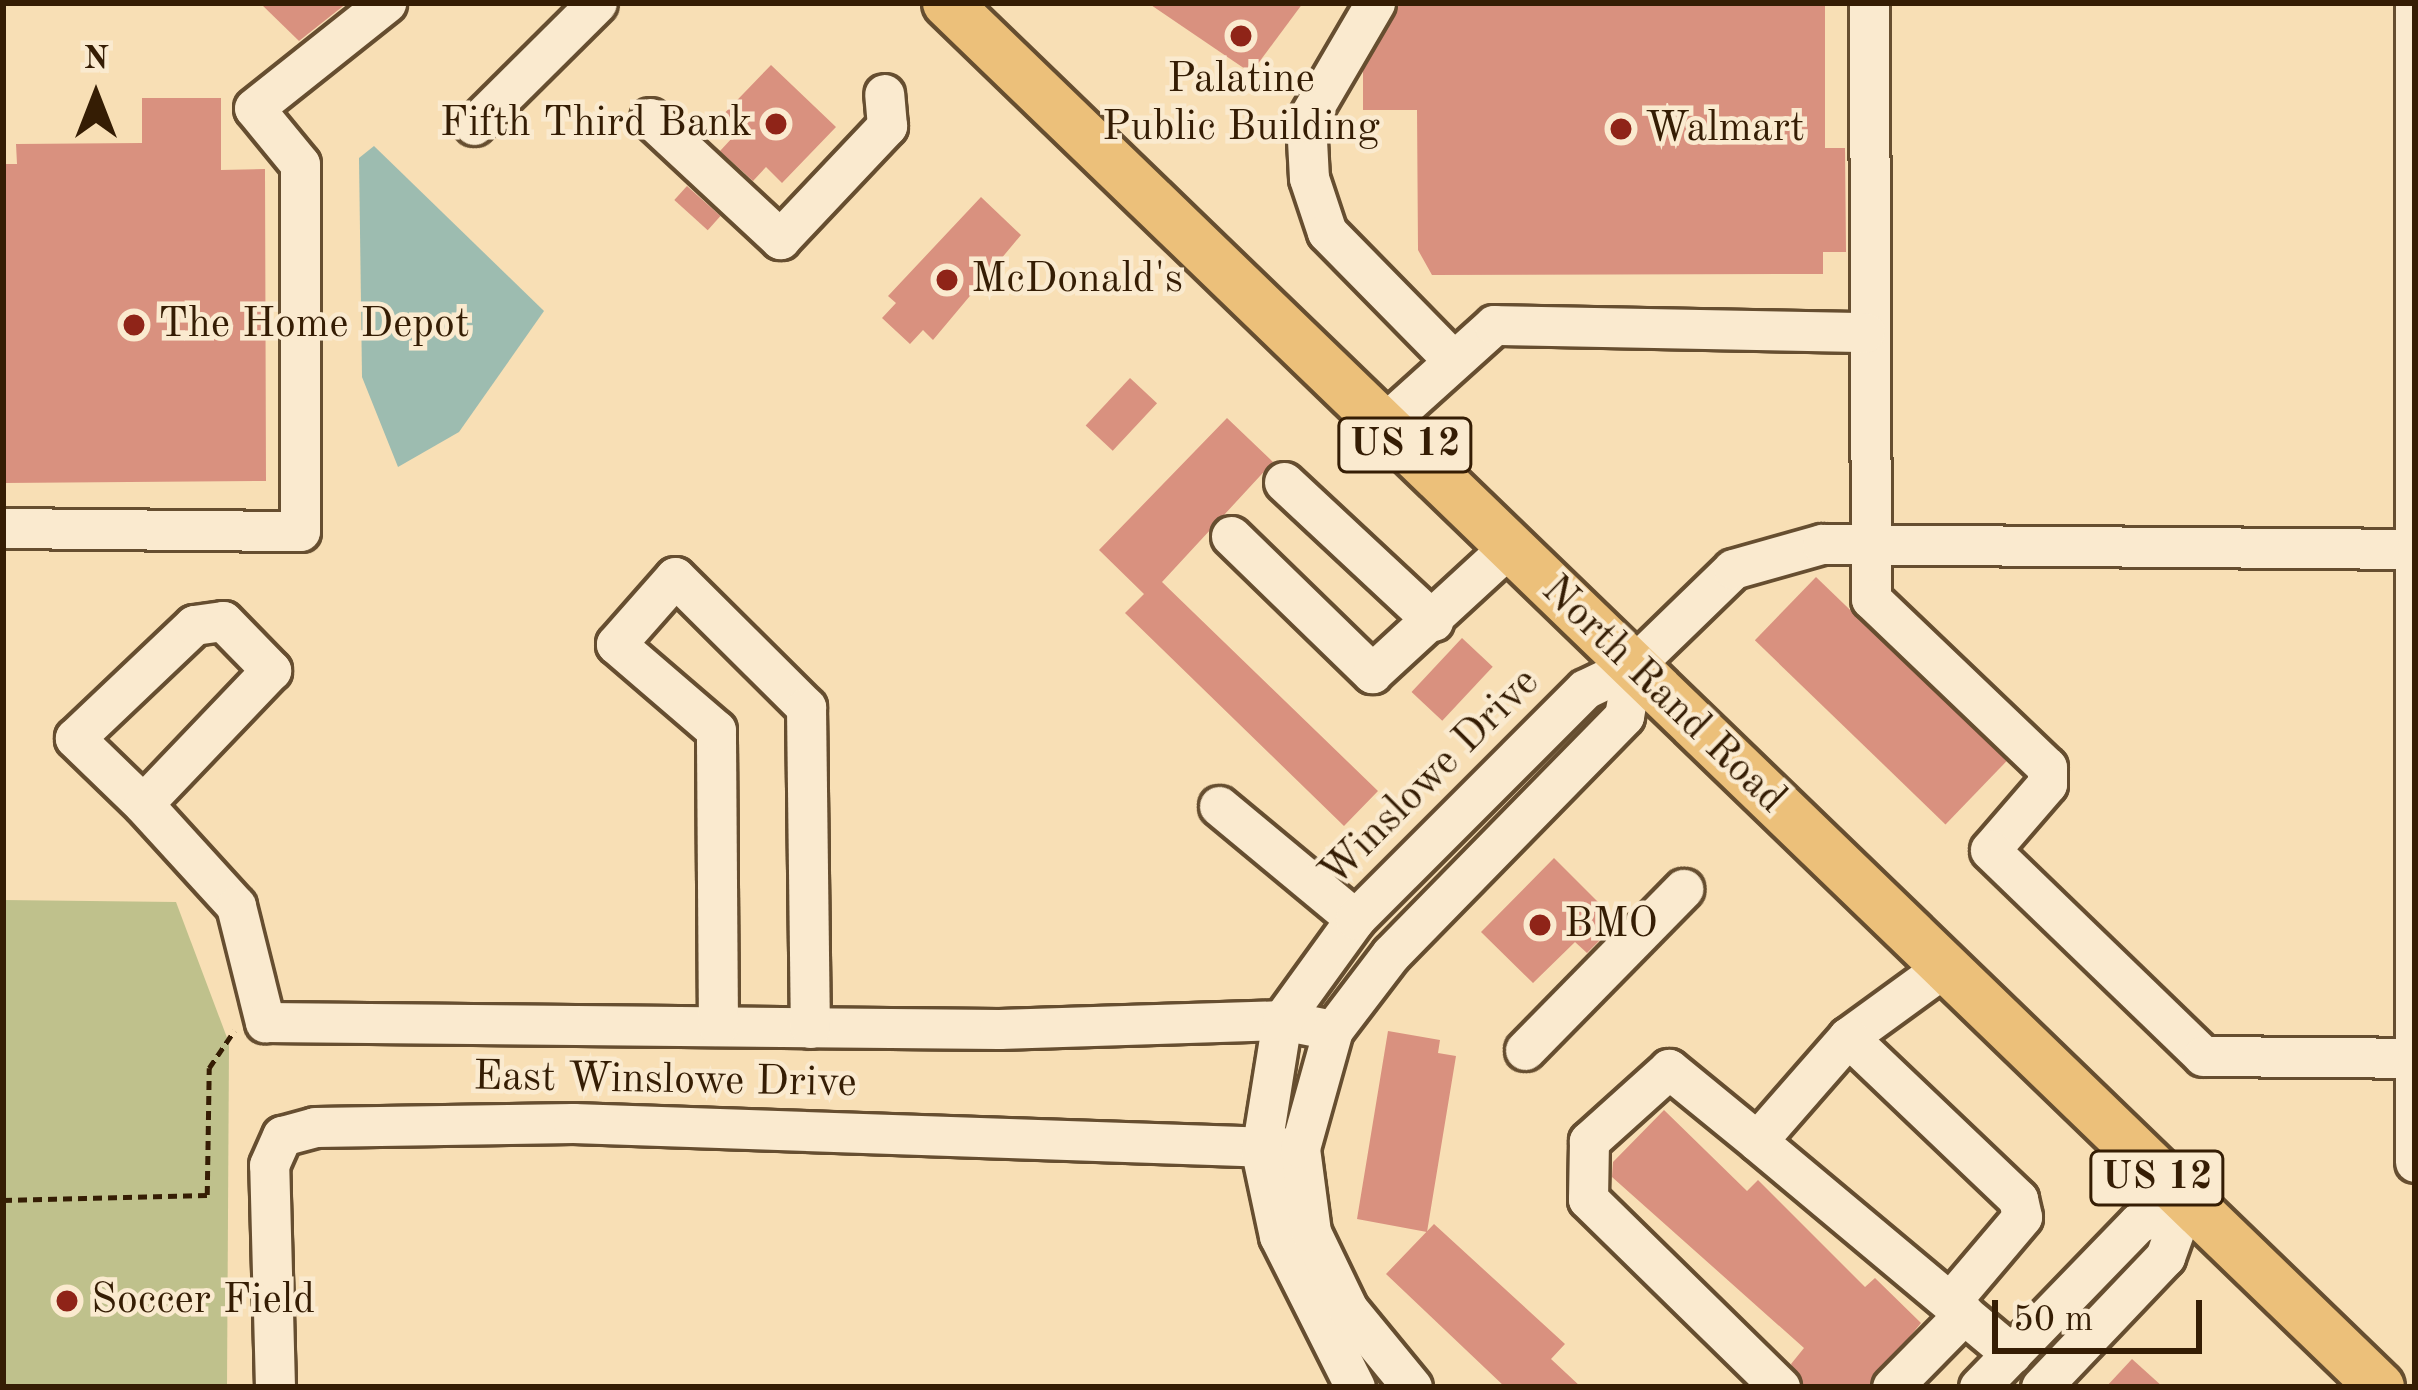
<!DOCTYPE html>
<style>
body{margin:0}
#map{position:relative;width:2418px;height:1390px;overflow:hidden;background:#f8dfb5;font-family:"Old Standard TT",serif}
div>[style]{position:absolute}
.green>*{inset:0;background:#bfc18c}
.water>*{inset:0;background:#9dbcb0}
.building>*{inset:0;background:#d9917f;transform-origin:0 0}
.path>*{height:4.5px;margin-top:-2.25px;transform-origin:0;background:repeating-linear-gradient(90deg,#351d04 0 9px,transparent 0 15px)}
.roads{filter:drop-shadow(3px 0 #664e30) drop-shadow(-3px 0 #664e30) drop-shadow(0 3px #664e30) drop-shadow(0 -3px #664e30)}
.minor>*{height:39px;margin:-19.5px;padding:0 19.5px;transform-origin:19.5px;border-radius:19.5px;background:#faeacf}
.major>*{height:48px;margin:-24px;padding:0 24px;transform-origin:24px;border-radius:24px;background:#ecc07a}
.dots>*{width:33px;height:33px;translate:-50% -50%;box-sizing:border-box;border:6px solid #faeacf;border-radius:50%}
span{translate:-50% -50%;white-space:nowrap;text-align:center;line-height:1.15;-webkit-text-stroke:9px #faeacf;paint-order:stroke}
.shield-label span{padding:3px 9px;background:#faeacf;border:3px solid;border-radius:9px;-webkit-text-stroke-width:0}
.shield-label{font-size:39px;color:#351d04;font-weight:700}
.poi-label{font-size:42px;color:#351d04}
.right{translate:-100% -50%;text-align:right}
.left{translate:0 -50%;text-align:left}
.street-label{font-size:42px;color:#351d04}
.frame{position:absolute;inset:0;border:6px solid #351d04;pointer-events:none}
.north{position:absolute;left:36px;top:36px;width:120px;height:120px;-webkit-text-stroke:9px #faeacf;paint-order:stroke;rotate:0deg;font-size:33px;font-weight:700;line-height:48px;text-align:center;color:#351d04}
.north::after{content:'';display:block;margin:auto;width:42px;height:54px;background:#351d04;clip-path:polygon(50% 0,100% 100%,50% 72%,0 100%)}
.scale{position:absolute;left:1992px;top:1300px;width:210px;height:54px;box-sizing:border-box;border:6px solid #351d04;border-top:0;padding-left:15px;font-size:36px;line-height:42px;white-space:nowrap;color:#351d04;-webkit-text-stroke:9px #faeacf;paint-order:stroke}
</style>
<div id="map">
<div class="green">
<i style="clip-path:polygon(3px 900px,176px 902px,229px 1043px,227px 1387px,3px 1387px)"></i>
</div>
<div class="water">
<i style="clip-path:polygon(374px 146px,544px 311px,459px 432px,398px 467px,362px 377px,359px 158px)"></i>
</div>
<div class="building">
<i style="clip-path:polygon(260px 3px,347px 3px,299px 41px)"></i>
<i style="clip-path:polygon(1148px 3px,1303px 3px,1251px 73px)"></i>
<i style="clip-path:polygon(1399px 3px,1825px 3px,1825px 148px,1845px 148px,1846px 252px,1823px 252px,1823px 274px,1432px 275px,1418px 250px,1417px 110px,1363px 110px,1363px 70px)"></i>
<i style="clip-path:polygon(771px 65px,836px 127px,782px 183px,766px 167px,753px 181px,720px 151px,733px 137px,717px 121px)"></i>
<i style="clip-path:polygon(142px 98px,221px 98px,221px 170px,265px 169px,266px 481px,3px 483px,3px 164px,17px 164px,16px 144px,142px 143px)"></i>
<i style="left:687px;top:186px;width:45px;height:19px;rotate:42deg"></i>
<i style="clip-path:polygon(981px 197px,1021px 235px,933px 340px,923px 330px,910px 344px,882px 318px,896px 303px,888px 296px)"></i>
<i style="left:1130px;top:378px;width:37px;height:65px;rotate:43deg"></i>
<i style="clip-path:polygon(1227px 418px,1273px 462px,1162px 582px,1378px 791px,1344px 826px,1125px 613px,1144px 594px,1099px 550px)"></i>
<i style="left:1816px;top:577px;width:265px;height:88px;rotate:44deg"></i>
<i style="left:1462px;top:638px;width:42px;height:74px;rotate:43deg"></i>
<i style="clip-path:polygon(1554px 858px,1606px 910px,1599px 917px,1611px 929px,1587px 953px,1575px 942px,1533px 983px,1481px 932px)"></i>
<i style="clip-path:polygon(1388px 1031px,1440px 1040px,1438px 1053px,1456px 1056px,1427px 1232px,1357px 1219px)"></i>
<i style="clip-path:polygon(1664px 1110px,1747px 1191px,1758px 1180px,1865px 1287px,1875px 1278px,1921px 1323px,1869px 1387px,1803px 1387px,1791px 1364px,1804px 1348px,1612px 1177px,1613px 1162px)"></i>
<i style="clip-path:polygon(1434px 1224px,1565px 1344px,1551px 1359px,1581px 1387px,1505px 1387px,1386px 1274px)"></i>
<i style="clip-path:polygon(2132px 1359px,2163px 1387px,2106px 1387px)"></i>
</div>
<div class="path">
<i style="left:3px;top:1200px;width:204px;rotate:-1.4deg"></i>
<i style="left:207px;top:1195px;width:127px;rotate:-89.1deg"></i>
<i style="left:209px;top:1068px;width:45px;rotate:-56deg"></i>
</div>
<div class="roads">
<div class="minor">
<i style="left:1375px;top:3px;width:137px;rotate:120.3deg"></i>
<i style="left:1306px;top:121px;width:57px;rotate:87deg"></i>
<i style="left:1309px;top:178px;width:57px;rotate:71.6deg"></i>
<i style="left:1327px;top:232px;width:180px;rotate:45.5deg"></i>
<i style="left:1869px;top:3px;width:596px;rotate:89.81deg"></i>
<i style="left:1871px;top:599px;width:243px;rotate:43.7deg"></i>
<i style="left:2047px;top:767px;width:17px;rotate:90deg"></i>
<i style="left:2047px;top:784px;width:87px;rotate:130.8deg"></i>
<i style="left:1990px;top:850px;width:296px;rotate:44deg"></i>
<i style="left:2203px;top:1056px;width:212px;rotate:0.5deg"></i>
<i style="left:2415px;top:3px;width:1159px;rotate:90deg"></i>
<i style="left:650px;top:118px;width:178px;rotate:42.9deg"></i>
<i style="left:780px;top:239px;width:156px;rotate:-46.6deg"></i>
<i style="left:887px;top:126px;width:32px;rotate:-95deg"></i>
<i style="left:474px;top:125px;width:173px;rotate:-44.8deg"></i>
<i style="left:1384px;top:424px;width:148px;rotate:-42deg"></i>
<i style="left:1494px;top:325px;width:371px;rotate:1.1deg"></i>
<i style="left:1284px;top:482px;width:204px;rotate:43deg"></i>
<i style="left:3px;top:528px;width:297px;rotate:0.6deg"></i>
<i style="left:300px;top:531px;width:367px;rotate:-90deg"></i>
<i style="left:300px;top:164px;width:72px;rotate:-129.4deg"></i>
<i style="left:254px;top:108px;width:169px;rotate:-38.5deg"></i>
<i style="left:1231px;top:536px;width:197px;rotate:44.2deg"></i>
<i style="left:1372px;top:673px;width:188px;rotate:-42.6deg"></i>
<i style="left:143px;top:804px;width:95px;rotate:-135.9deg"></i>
<i style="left:75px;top:738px;width:164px;rotate:-43.5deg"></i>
<i style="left:194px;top:625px;width:29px;rotate:-8deg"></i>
<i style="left:223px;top:621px;width:69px;rotate:45.6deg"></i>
<i style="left:271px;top:670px;width:185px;rotate:133.7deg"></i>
<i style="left:143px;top:804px;width:138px;rotate:47.6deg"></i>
<i style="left:236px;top:906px;width:120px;rotate:76deg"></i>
<i style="left:265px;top:1022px;width:734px;rotate:0.55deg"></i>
<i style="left:999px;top:1029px;width:283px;rotate:-1.8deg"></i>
<i style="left:1282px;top:1020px;width:52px;rotate:11.1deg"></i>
<i style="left:1219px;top:806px;width:177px;rotate:39.7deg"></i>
<i style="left:1943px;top:968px;width:117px;rotate:144deg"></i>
<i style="left:1848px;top:1037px;width:138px;rotate:131.2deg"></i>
<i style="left:1757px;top:1141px;width:332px;rotate:39.9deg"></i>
<i style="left:718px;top:1026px;width:296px;rotate:-90.4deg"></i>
<i style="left:716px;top:730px;width:132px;rotate:-139.3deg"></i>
<i style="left:616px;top:644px;width:89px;rotate:-48.6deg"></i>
<i style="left:675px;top:577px;width:185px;rotate:44.8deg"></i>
<i style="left:806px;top:707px;width:321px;rotate:89.3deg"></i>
<i style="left:1848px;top:1037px;width:235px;rotate:43.6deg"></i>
<i style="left:2018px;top:1199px;width:18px;rotate:77deg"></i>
<i style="left:2022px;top:1217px;width:111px;rotate:130.3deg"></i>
<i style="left:1525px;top:1050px;width:226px;rotate:-45.5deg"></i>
<i style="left:1757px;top:1141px;width:114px;rotate:-140.7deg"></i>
<i style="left:1669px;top:1069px;width:108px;rotate:138deg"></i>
<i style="left:1589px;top:1141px;width:58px;rotate:91deg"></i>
<i style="left:1588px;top:1199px;width:269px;rotate:44.4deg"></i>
<i style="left:275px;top:1387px;width:222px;rotate:-91.5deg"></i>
<i style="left:269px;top:1165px;width:32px;rotate:-66deg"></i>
<i style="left:282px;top:1136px;width:34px;rotate:-15deg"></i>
<i style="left:315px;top:1127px;width:258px;rotate:-0.9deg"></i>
<i style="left:573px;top:1123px;width:727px;rotate:1.97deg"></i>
<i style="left:1355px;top:1387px;width:169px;rotate:-116.7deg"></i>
<i style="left:1279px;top:1236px;width:87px;rotate:-102deg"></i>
<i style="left:1261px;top:1151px;width:133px;rotate:-80.9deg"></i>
<i style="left:1282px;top:1020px;width:125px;rotate:-54.1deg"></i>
<i style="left:1355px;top:919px;width:325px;rotate:-45deg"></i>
<i style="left:1585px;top:689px;width:53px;rotate:-25.6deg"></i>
<i style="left:1633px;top:666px;width:139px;rotate:-44.1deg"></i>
<i style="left:1733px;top:569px;width:92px;rotate:-15.7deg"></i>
<i style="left:1822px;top:544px;width:591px;rotate:0.48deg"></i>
<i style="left:1412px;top:1387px;width:101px;rotate:-129.4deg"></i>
<i style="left:1348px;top:1309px;width:85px;rotate:-115.7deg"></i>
<i style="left:1311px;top:1232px;width:85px;rotate:-97.5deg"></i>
<i style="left:1300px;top:1148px;width:123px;rotate:-74.4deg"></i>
<i style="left:1333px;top:1030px;width:96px;rotate:-52.7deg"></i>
<i style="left:1391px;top:954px;width:333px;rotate:-45.6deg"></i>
<i style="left:1624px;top:716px;width:51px;rotate:-79.8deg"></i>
<i style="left:1892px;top:1387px;width:103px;rotate:-45.4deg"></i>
<i style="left:1979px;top:1387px;width:228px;rotate:-45.9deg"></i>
<i style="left:2138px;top:1223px;width:50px;rotate:-22.4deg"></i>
<i style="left:2041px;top:1387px;width:180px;rotate:-46.4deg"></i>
<i style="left:2165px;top:1257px;width:56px;rotate:-70.3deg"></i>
</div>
<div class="major">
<i style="left:947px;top:3px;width:1992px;rotate:44deg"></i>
</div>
</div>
<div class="dots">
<i style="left:1241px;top:36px;background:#8f2418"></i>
<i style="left:776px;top:124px;background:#8f2418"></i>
<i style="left:1621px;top:129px;background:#8f2418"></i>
<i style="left:947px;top:280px;background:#8f2418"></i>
<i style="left:134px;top:325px;background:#8f2418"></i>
<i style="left:1540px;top:925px;background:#8f2418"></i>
<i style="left:67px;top:1301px;background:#8f2418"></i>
</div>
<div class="shield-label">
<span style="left:1405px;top:445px">US 12</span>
<span style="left:2157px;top:1178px">US 12</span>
</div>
<div class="poi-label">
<span style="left:1241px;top:104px">Palatine<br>Public Building</span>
<span class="right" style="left:752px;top:124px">Fifth Third Bank</span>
<span class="left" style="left:1645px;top:129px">Walmart</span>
<span class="left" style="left:971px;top:280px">McDonald's</span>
<span class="left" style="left:158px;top:325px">The Home Depot</span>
<span class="left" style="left:1564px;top:925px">BMO</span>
<span class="left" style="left:91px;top:1301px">Soccer Field</span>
</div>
<div class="street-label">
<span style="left:1663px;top:695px;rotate:44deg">North Rand Road</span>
<span style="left:1430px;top:778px;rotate:-45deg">Winslowe Drive</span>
<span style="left:665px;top:1081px;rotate:1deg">East Winslowe Drive</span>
</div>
<div class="frame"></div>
<div class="north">N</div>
<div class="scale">50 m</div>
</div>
